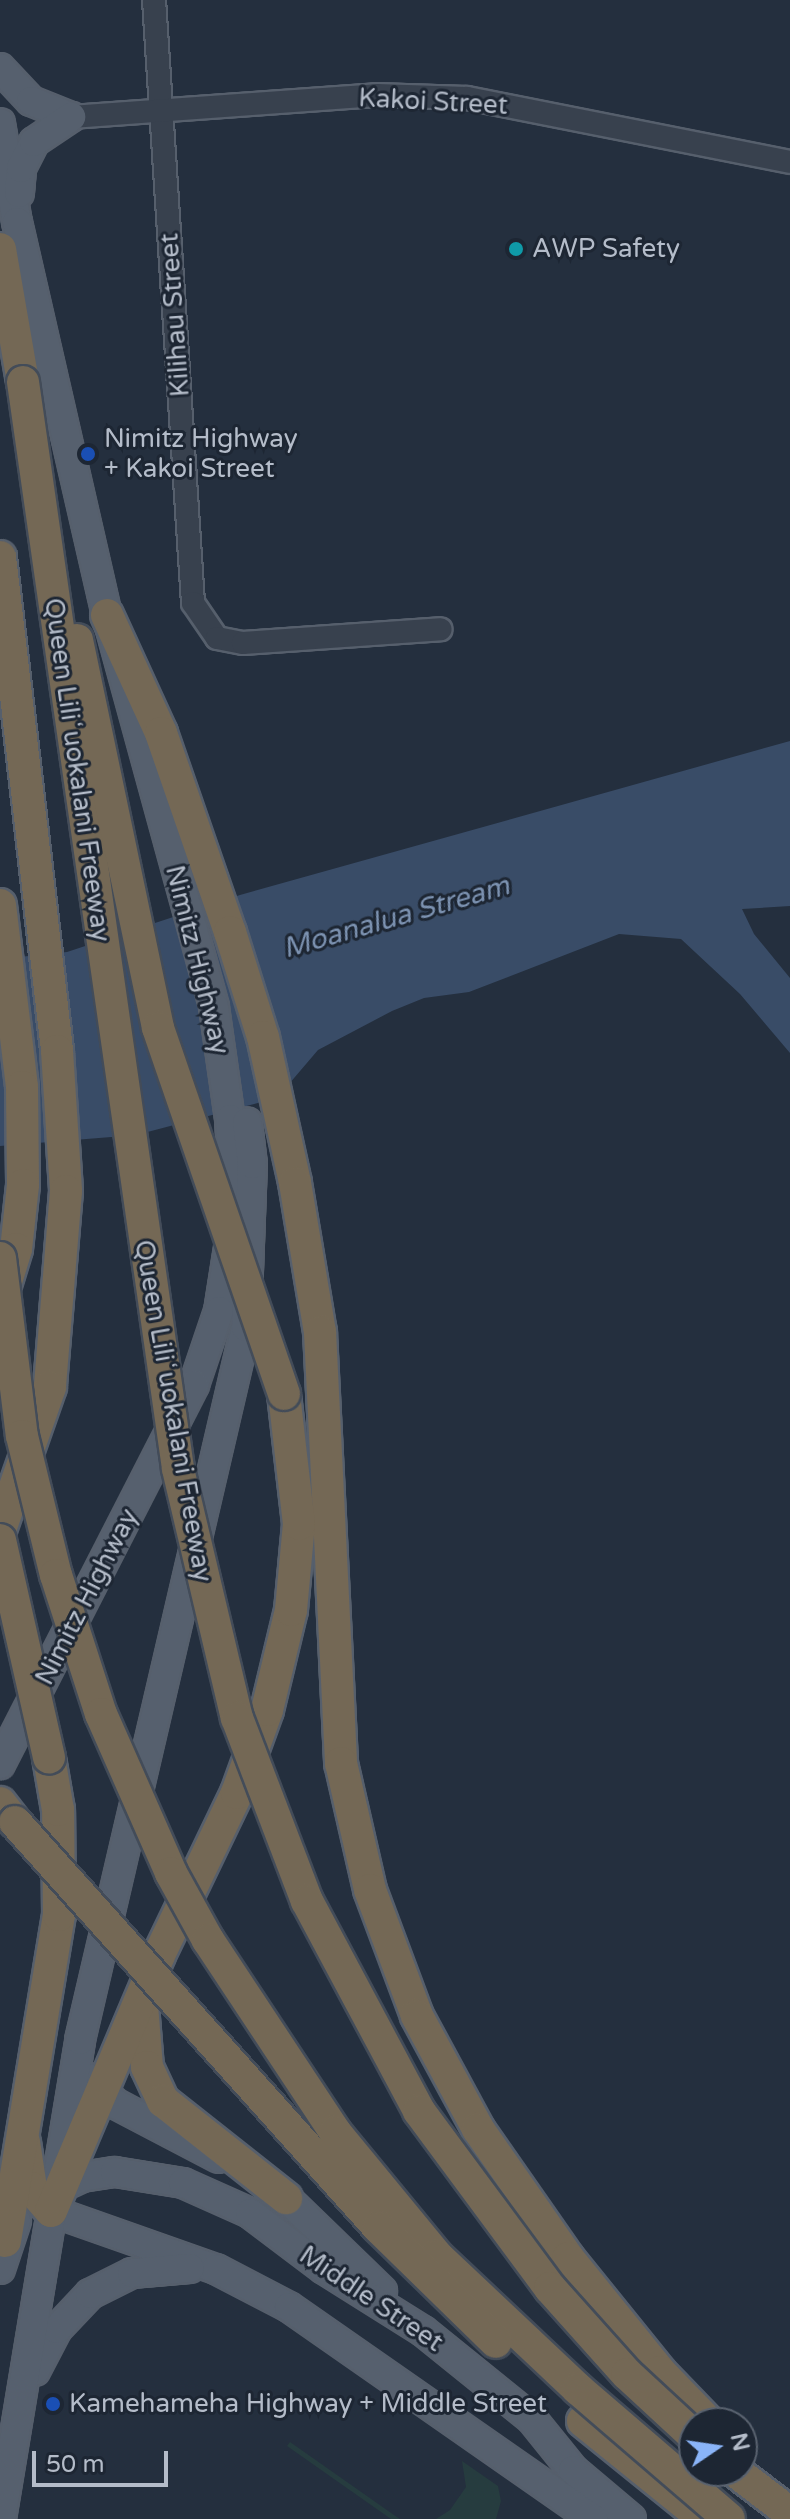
<!DOCTYPE html>
<meta charset="utf-8">
<style>
body{margin:0}
#map{position:relative;width:790px;height:2519px;overflow:hidden;background:#242f3e;font-family:"Varela Round",sans-serif}
div>[style]{position:absolute}
.green>*{inset:0;background:#263c3f}
.water>*{inset:0;background:#394c67}
.roads{filter:drop-shadow(2px 0 #565f6c) drop-shadow(-2px 0 #565f6c) drop-shadow(0 2px #565f6c) drop-shadow(0 -2px #565f6c)}
.minor>*{height:22px;margin:-11px;padding:0 11px;transform-origin:11px;border-radius:11px;background:#38414e}
.major>*{height:28px;margin:-14px;padding:0 14px;transform-origin:14px;border-radius:14px;background:#56606e}
.highway>*{height:32px;margin:-16px;padding:0 16px;transform-origin:16px;border-radius:16px;background:#746855}
.bridges{filter:drop-shadow(2px 0 #434c59) drop-shadow(-2px 0 #434c59) drop-shadow(0 2px #434c59) drop-shadow(0 -2px #434c59)}
.highway-bridge>*{height:32px;margin:-16px;padding:0 16px;transform-origin:16px;border-radius:16px;background:#746855}
.dots>*{width:22px;height:22px;translate:-50% -50%;box-sizing:border-box;border:4px solid #1d2633;border-radius:50%}
span{translate:-50% -50%;white-space:nowrap;text-align:center;line-height:1.15;-webkit-text-stroke:6px #1d2633;paint-order:stroke}
.street-label{font-size:26px;color:#b4bcc9}
.poi-label{font-size:26px;color:#b4bcc9}
.left{translate:0 -50%;text-align:left}
.water-label{font-size:28px;color:#7c92b1;font-style:italic}
.north{position:absolute;left:678px;top:2407px;width:80px;height:80px;box-sizing:border-box;background:#1d2633;border:2px solid #59626f;border-radius:50%;rotate:77deg;font-size:22px;font-weight:700;line-height:32px;text-align:center;color:#b4bcc9}
.north::after{content:'';display:block;margin:auto;width:28px;height:36px;background:#8ab4f8;clip-path:polygon(50% 0,100% 100%,50% 72%,0 100%)}
.scale{position:absolute;left:32px;top:2451px;width:136px;height:36px;box-sizing:border-box;border:4px solid #b4bcc9;border-top:0;padding-left:10px;font-size:24px;line-height:28px;white-space:nowrap;color:#b4bcc9;-webkit-text-stroke:6px #1d2633;paint-order:stroke}
</style>
<div id="map">
<div class="green">
<i style="clip-path:polygon(290px 2442px,394px 2515px,400px 2519px,391px 2519px,287px 2446px)"></i>
<i style="clip-path:polygon(462px 2461px,498px 2486px,501px 2501px,496px 2519px,436px 2519px,450px 2510px,466px 2487px)"></i>
</div>
<div class="water">
<i style="clip-path:polygon(790px 741px,790px 906px,742px 909px,754px 934px,790px 978px,790px 1053px,740px 994px,681px 939px,619px 934px,469px 992px,424px 998px,392px 1011px,318px 1050px,277px 1098px,136px 1135px,0 1146px,0 959px,67px 952px,240px 895px)"></i>
</div>
<div class="roads">
<div class="minor">
<i style="left:154px;top:0;width:604px;rotate:86.3deg"></i>
<i style="left:193px;top:603px;width:42px;rotate:55.6deg"></i>
<i style="left:217px;top:638px;width:26px;rotate:11deg"></i>
<i style="left:243px;top:643px;width:198px;rotate:-4deg"></i>
<i style="left:71px;top:117px;width:306px;rotate:-4.1deg"></i>
<i style="left:376px;top:95px;width:91px;rotate:1.9deg"></i>
<i style="left:467px;top:98px;width:329px;rotate:11.2deg"></i>
</div>
<div class="major">
<i style="left:0;top:68px;width:45px;rotate:46.8deg"></i>
<i style="left:31px;top:101px;width:43px;rotate:21.8deg"></i>
<i style="left:0;top:123px;width:100px;rotate:80.3deg"></i>
<i style="left:17px;top:222px;width:403px;rotate:77.1deg"></i>
<i style="left:107px;top:615px;width:406px;rotate:74.7deg"></i>
<i style="left:214px;top:1007px;width:113px;rotate:81.9deg"></i>
<i style="left:230px;top:1119px;width:90px;rotate:86.8deg"></i>
<i style="left:235px;top:1209px;width:103px;rotate:98.9deg"></i>
<i style="left:219px;top:1311px;width:78px;rotate:108.7deg"></i>
<i style="left:194px;top:1385px;width:426px;rotate:117.1deg"></i>
<i style="left:19px;top:193px;width:25px;rotate:-85deg"></i>
<i style="left:21px;top:168px;width:29px;rotate:-63deg"></i>
<i style="left:34px;top:142px;width:45px;rotate:-34deg"></i>
<i style="left:89px;top:2078px;width:37px;rotate:44deg"></i>
<i style="left:116px;top:2104px;width:116px;rotate:27.7deg"></i>
<i style="left:268px;top:2187px;width:21px;rotate:31deg"></i>
<i style="left:286px;top:2198px;width:134px;rotate:44.1deg"></i>
<i style="left:50px;top:2192px;width:35px;rotate:-25deg"></i>
<i style="left:82px;top:2177px;width:33px;rotate:-9deg"></i>
<i style="left:115px;top:2172px;width:69px;rotate:9.2deg"></i>
<i style="left:183px;top:2183px;width:73px;rotate:24.1deg"></i>
<i style="left:250px;top:2213px;width:93px;rotate:37.1deg"></i>
<i style="left:324px;top:2269px;width:117px;rotate:32.1deg"></i>
<i style="left:423px;top:2331px;width:139px;rotate:38.9deg"></i>
<i style="left:531px;top:2418px;width:67px;rotate:51.1deg"></i>
<i style="left:573px;top:2470px;width:76px;rotate:40.2deg"></i>
<i style="left:51px;top:2211px;width:175px;rotate:19.4deg"></i>
<i style="left:216px;top:2269px;width:82px;rotate:27.5deg"></i>
<i style="left:289px;top:2307px;width:371px;rotate:34.9deg"></i>
<i style="left:0;top:2269px;width:51px;rotate:-71.6deg"></i>
<i style="left:35px;top:2371px;width:47px;rotate:-62.4deg"></i>
<i style="left:57px;top:2329px;width:48px;rotate:-46.7deg"></i>
<i style="left:90px;top:2294px;width:47px;rotate:-26.6deg"></i>
<i style="left:132px;top:2273px;width:58px;rotate:-4.9deg"></i>
<i style="left:1px;top:2519px;width:485px;rotate:-80.6deg"></i>
<i style="left:80px;top:2040px;width:732px;rotate:-76.89deg"></i>
<i style="left:246px;top:1327px;width:163px;rotate:-87.9deg"></i>
<i style="left:252px;top:1164px;width:42px;rotate:-96.8deg"></i>
</div>
<div class="highway">
<i style="left:0;top:249px;width:135px;rotate:80.2deg"></i>
<i style="left:0;top:557px;width:497px;rotate:83.4deg"></i>
<i style="left:57px;top:1051px;width:140px;rotate:86.3deg"></i>
<i style="left:66px;top:1191px;width:197px;rotate:94.7deg"></i>
<i style="left:50px;top:1387px;width:151px;rotate:109.3deg"></i>
<i style="left:107px;top:615px;width:130px;rotate:65.4deg"></i>
<i style="left:161px;top:733px;width:211px;rotate:70.9deg"></i>
<i style="left:230px;top:932px;width:110px;rotate:72.6deg"></i>
<i style="left:263px;top:1037px;width:149px;rotate:77.6deg"></i>
<i style="left:295px;top:1183px;width:151px;rotate:80.5deg"></i>
<i style="left:320px;top:1332px;width:432px;rotate:87.2deg"></i>
<i style="left:341px;top:1763px;width:130px;rotate:77.1deg"></i>
<i style="left:370px;top:1890px;width:134px;rotate:69.5deg"></i>
<i style="left:417px;top:2016px;width:128px;rotate:61.6deg"></i>
<i style="left:478px;top:2129px;width:157px;rotate:55.1deg"></i>
<i style="left:568px;top:2258px;width:146px;rotate:51.1deg"></i>
<i style="left:660px;top:2372px;width:71px;rotate:46.1deg"></i>
<i style="left:0;top:905px;width:183px;rotate:83.1deg"></i>
<i style="left:22px;top:1087px;width:98px;rotate:89.4deg"></i>
<i style="left:23px;top:1185px;width:64px;rotate:96.2deg"></i>
<i style="left:16px;top:1249px;width:48px;rotate:106.9deg"></i>
<i style="left:0;top:1803px;width:24px;rotate:52deg"></i>
<i style="left:142px;top:2005px;width:62px;rotate:85.4deg"></i>
<i style="left:147px;top:2067px;width:38px;rotate:65deg"></i>
<i style="left:163px;top:2101px;width:157px;rotate:38.3deg"></i>
<i style="left:24px;top:2142px;width:47px;rotate:81.3deg"></i>
<i style="left:31px;top:2188px;width:30px;rotate:49deg"></i>
<i style="left:51px;top:2211px;width:278px;rotate:-67.1deg"></i>
<i style="left:159px;top:1955px;width:180px;rotate:-64.3deg"></i>
<i style="left:237px;top:1793px;width:88px;rotate:-70.1deg"></i>
<i style="left:267px;top:1710px;width:103px;rotate:-76.5deg"></i>
<i style="left:291px;top:1610px;width:86px;rotate:-84.7deg"></i>
<i style="left:299px;top:1524px;width:131px;rotate:-96.6deg"></i>
<i style="left:5px;top:2241px;width:330px;rotate:-80.6deg"></i>
<i style="left:59px;top:1915px;width:105px;rotate:-90.5deg"></i>
<i style="left:58px;top:1810px;width:53px;rotate:-99.8deg"></i>
<i style="left:583px;top:2421px;width:156px;rotate:39deg"></i>
<i style="left:735px;top:2471px;width:69px;rotate:37.4deg"></i>
</div>
</div>
<div class="bridges">
<div class="highway-bridge">
<i style="left:23px;top:382px;width:1098px;rotate:81.88deg"></i>
<i style="left:178px;top:1469px;width:256px;rotate:76.7deg"></i>
<i style="left:237px;top:1718px;width:196px;rotate:69.1deg"></i>
<i style="left:307px;top:1901px;width:238px;rotate:61.9deg"></i>
<i style="left:419px;top:2111px;width:220px;rotate:53.5deg"></i>
<i style="left:550px;top:2288px;width:115px;rotate:48.2deg"></i>
<i style="left:627px;top:2374px;width:91px;rotate:42.8deg"></i>
<i style="left:77px;top:640px;width:396px;rotate:78.2deg"></i>
<i style="left:158px;top:1028px;width:387px;rotate:71deg"></i>
<i style="left:0;top:1258px;width:179px;rotate:83deg"></i>
<i style="left:22px;top:1436px;width:143px;rotate:76.3deg"></i>
<i style="left:56px;top:1575px;width:146px;rotate:72.1deg"></i>
<i style="left:101px;top:1714px;width:174px;rotate:66.2deg"></i>
<i style="left:171px;top:1873px;width:77px;rotate:61.1deg"></i>
<i style="left:208px;top:1940px;width:230px;rotate:56.5deg"></i>
<i style="left:335px;top:2132px;width:161px;rotate:50.6deg"></i>
<i style="left:437px;top:2256px;width:194px;rotate:43.3deg"></i>
<i style="left:578px;top:2389px;width:199px;rotate:40.7deg"></i>
<i style="left:0;top:1540px;width:223px;rotate:77.3deg"></i>
<i style="left:15px;top:1822px;width:545px;rotate:48.12deg"></i>
<i style="left:379px;top:2228px;width:163px;rotate:44.3deg"></i>
</div>
</div>
<div class="dots">
<i style="left:516px;top:249px;background:#0f9aa8"></i>
<i style="left:88px;top:454px;background:#1a4fb4"></i>
<i style="left:53px;top:2404px;background:#1a4fb4"></i>
</div>
<div class="street-label">
<span style="left:433px;top:102px;rotate:3deg">Kakoi Street</span>
<span style="left:175px;top:315px;rotate:-94deg">Kilihau Street</span>
<span style="left:77px;top:770px;rotate:82deg">Queen Liliʻuokalani Freeway</span>
<span style="left:197px;top:960px;rotate:76deg">Nimitz Highway</span>
<span style="left:173px;top:1411px;rotate:80deg">Queen Liliʻuokalani Freeway</span>
<span style="left:87px;top:1597px;rotate:-63deg">Nimitz Highway</span>
<span style="left:371px;top:2299px;rotate:34deg">Middle Street</span>
</div>
<div class="poi-label">
<span class="left" style="left:532px;top:249px">AWP Safety</span>
<span class="left" style="left:104px;top:454px">Nimitz Highway<br>+ Kakoi Street</span>
<span class="left" style="left:69px;top:2404px">Kamehameha Highway + Middle Street</span>
</div>
<div class="water-label">
<span style="left:396px;top:917px;rotate:-16deg">Moanalua Stream</span>
</div>
<div class="north">N</div>
<div class="scale">50 m</div>
</div>
